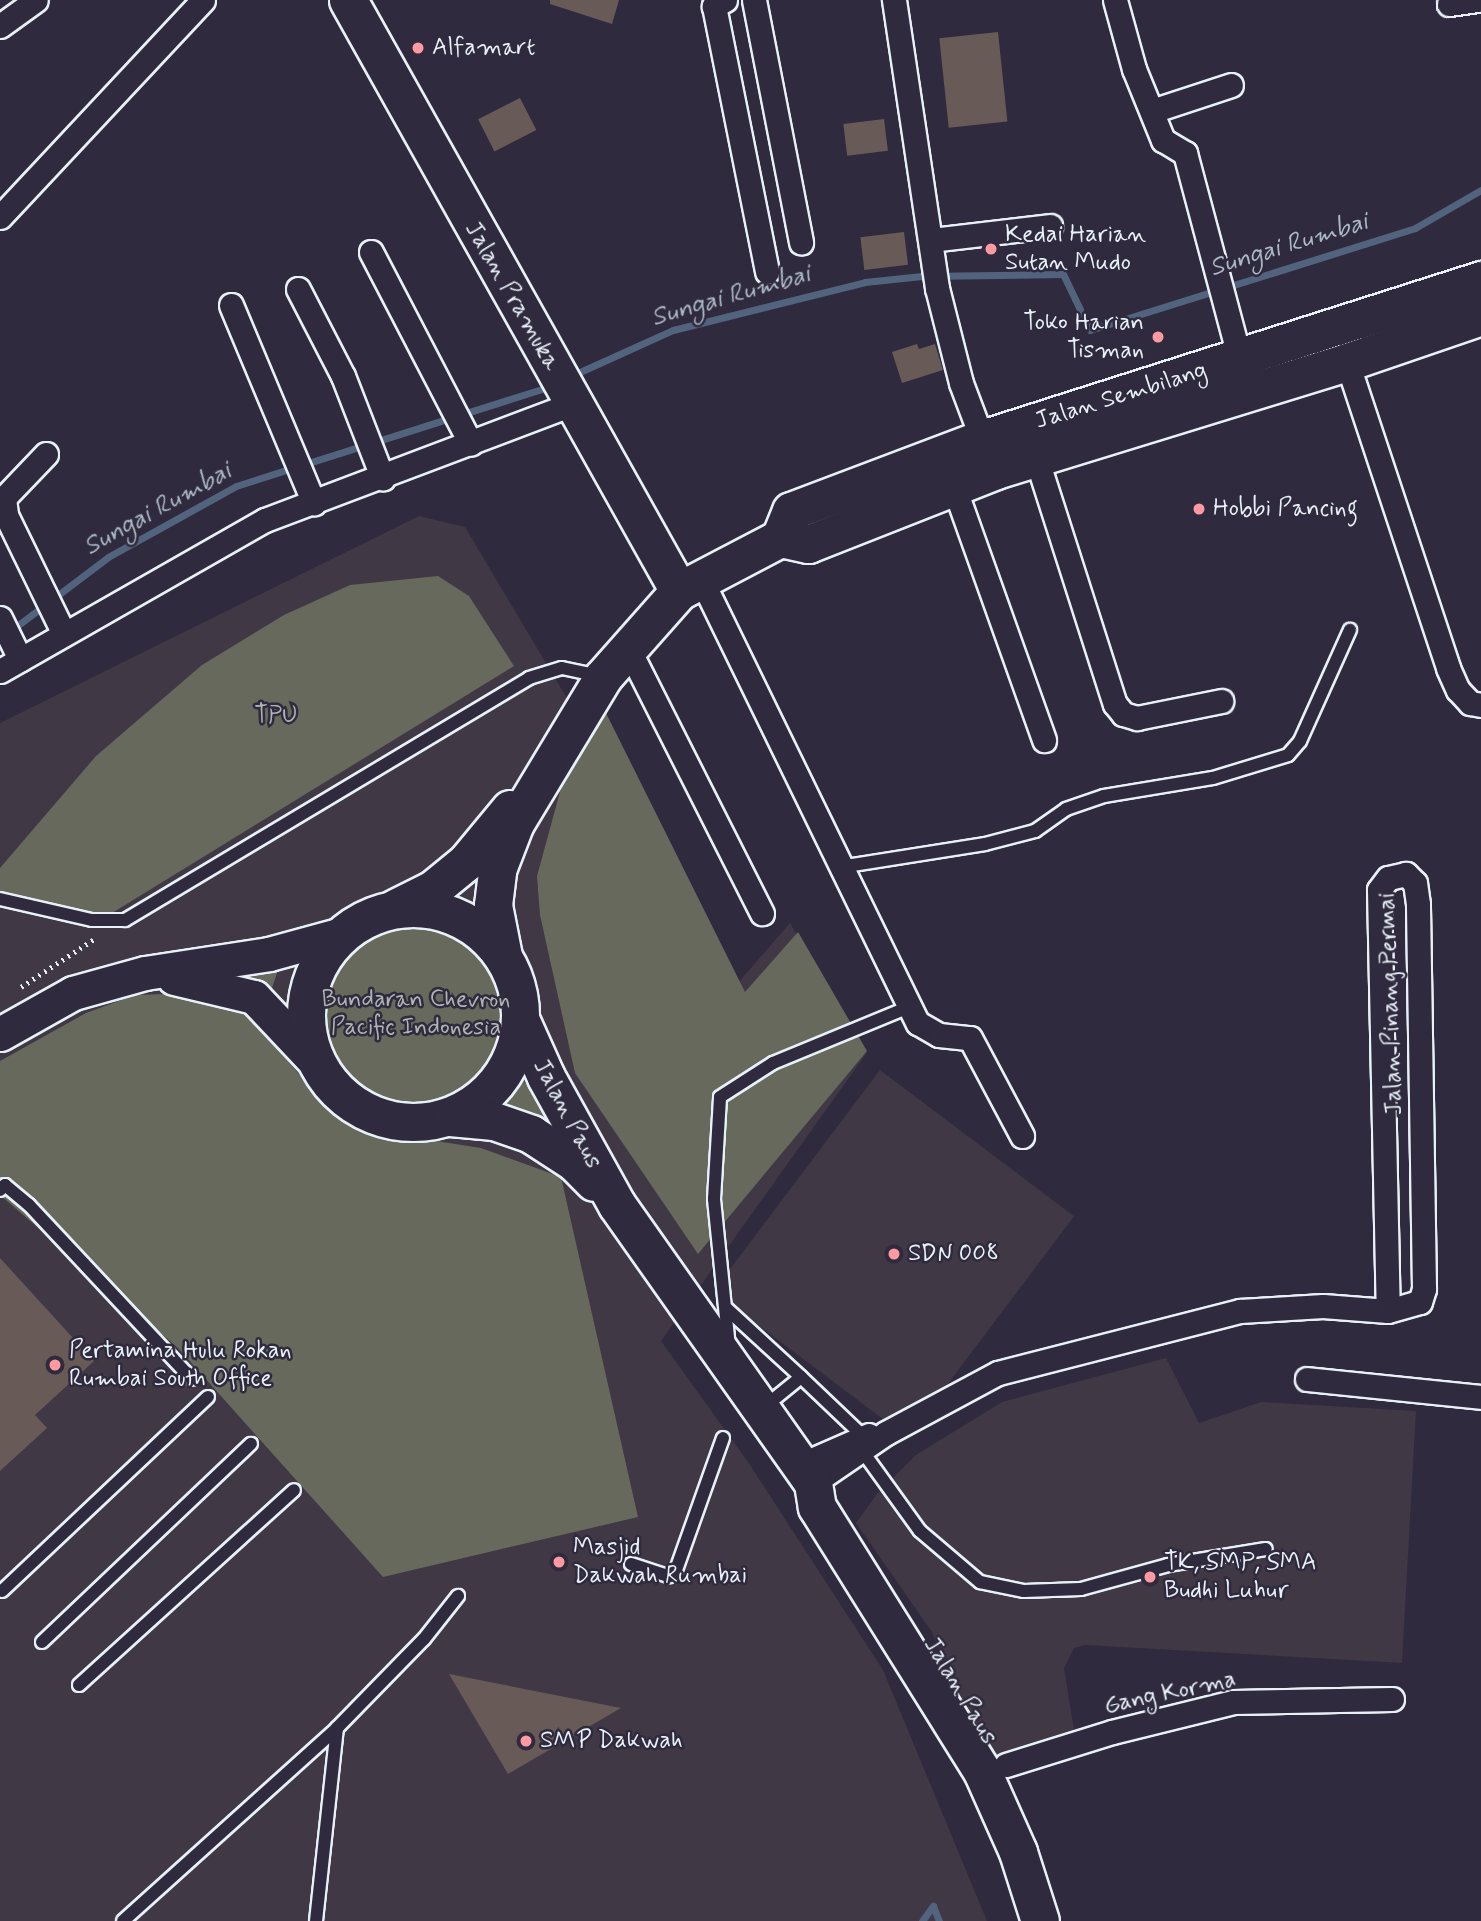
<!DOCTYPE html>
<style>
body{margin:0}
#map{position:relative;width:1481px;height:1921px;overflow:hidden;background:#2f2a3d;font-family:Mynerve,sans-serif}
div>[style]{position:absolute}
.built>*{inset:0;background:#403844;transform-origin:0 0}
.green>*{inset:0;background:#66695b}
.round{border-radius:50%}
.stream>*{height:7px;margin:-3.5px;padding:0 3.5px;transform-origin:3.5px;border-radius:3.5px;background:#52647d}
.building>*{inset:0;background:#685a56;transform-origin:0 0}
.path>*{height:4.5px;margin-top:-2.25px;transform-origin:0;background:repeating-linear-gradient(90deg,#e8f1f8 0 2px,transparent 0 7px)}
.roads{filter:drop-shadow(2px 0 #e8f1f8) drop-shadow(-2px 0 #e8f1f8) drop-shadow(0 2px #e8f1f8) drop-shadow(0 -2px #e8f1f8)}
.lane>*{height:12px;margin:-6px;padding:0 6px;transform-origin:6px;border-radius:6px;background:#2f2a3d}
.street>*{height:23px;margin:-11.5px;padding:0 11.5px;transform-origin:11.5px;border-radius:11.5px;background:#2f2a3d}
.secondary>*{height:33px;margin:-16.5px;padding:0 16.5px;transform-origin:16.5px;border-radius:16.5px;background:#2f2a3d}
.primary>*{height:37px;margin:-18.5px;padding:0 18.5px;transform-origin:18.5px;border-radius:18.5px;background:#2f2a3d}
.primary>.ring{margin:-18.5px;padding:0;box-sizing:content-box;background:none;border:37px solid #2f2a3d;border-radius:50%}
.dots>*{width:19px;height:19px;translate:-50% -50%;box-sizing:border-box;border:4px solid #2f2a3d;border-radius:50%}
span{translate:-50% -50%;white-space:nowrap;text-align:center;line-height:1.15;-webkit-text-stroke:5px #2f2a3d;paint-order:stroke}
.poi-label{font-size:24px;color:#e8f1f8}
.left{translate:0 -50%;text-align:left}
.right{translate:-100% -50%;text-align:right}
.street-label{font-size:24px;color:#e8f1f8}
.park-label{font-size:24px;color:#aeb4b1}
.water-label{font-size:26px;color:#acb9c7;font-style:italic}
</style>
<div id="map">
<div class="built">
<i style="clip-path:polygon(419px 516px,465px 527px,737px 984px,790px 923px,866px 1054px,661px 1341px,748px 1462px,883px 1670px,987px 1921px,0 1921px,0 723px)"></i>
<i style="left:880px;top:1070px;width:243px;height:277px;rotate:37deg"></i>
<i style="clip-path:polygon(1166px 1358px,1199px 1423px,1261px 1402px,1416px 1411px,1402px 1663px,1085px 1645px,1074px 1648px,1064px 1668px,1075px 1736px,986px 1762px,932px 1632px,856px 1523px,877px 1494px,916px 1455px,1002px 1402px)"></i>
</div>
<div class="green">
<i style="clip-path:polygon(438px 576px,469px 596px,514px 666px,104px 918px,0 894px,0 868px,96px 756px,202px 665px,284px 615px,350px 585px)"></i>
<i style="clip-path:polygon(604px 709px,745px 992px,798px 932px,867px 1051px,698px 1254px,575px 1073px,540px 915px,537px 876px,567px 766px)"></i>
<i class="round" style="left:322px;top:920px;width:188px;height:188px"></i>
<i style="clip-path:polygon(280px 964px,270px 994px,199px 974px)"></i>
<i style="clip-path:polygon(192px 993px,249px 1016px,324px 1103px,353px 1128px,481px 1148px,561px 1177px,638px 1517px,383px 1577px,178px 1348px,0 1195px,0 1061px,86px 1013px,135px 995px)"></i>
<i style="clip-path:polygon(520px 1077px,546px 1108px,578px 1152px,492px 1108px)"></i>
</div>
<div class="stream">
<i style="left:571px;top:376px;width:112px;rotate:-24.3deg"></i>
<i style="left:673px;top:330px;width:198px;rotate:-14deg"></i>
<i style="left:865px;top:282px;width:57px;rotate:-6deg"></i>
<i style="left:922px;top:276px;width:141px;rotate:-0.8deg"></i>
<i style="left:1063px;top:274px;width:62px;rotate:64.3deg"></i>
<i style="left:1090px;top:330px;width:341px;rotate:-17.4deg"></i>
<i style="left:1415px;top:228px;width:76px;rotate:-29.9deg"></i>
<i style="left:9px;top:632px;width:124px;rotate:-37.1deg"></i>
<i style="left:108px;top:557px;width:146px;rotate:-29deg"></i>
<i style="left:236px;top:486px;width:330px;rotate:-17.6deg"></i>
<i style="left:933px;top:1906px;width:16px;rotate:68deg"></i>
<i style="left:922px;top:1921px;width:19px;rotate:-54deg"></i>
</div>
<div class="building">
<i style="clip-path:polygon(550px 0,619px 0,612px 24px,550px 4px)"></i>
<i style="left:998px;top:32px;width:90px;height:59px;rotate:84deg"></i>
<i style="left:520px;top:98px;width:36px;height:47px;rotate:63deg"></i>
<i style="left:884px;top:119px;width:32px;height:41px;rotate:83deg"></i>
<i style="left:904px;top:232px;width:33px;height:44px;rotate:83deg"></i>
<i style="clip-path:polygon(917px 344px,919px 349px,935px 344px,943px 370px,902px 383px,892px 352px)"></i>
<i style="clip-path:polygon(0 1258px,94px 1361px,35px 1415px,47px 1428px,0 1471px)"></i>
<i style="clip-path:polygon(449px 1674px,621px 1708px,508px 1774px)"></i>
</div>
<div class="path">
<i style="left:21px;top:987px;width:90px;rotate:-33.2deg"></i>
</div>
<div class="roads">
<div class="lane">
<i style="left:840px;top:867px;width:147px;rotate:-9deg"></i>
<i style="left:985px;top:844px;width:52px;rotate:-14.6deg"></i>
<i style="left:1035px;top:831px;width:38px;rotate:-35deg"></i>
<i style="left:1066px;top:809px;width:40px;rotate:-18.9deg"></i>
<i style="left:1104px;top:796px;width:110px;rotate:-9.4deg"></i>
<i style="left:1213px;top:778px;width:78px;rotate:-17deg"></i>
<i style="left:1288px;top:755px;width:18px;rotate:-49deg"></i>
<i style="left:1300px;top:741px;width:122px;rotate:-65.8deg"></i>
<i style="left:0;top:899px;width:94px;rotate:12.9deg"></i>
<i style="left:92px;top:920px;width:33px"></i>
<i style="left:125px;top:920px;width:471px;rotate:-30.9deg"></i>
<i style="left:529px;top:678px;width:34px;rotate:-17deg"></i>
<i style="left:562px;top:668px;width:39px;rotate:12deg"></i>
<i style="left:0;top:1190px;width:7px;rotate:-45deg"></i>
<i style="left:5px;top:1185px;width:31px;rotate:40deg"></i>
<i style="left:29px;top:1205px;width:238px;rotate:46.9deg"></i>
<i style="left:727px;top:1309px;width:100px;rotate:42.6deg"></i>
<i style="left:729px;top:1347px;width:149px;rotate:-95.8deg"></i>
<i style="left:714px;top:1199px;width:102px;rotate:-86.6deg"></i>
<i style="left:720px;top:1097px;width:63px;rotate:-32.7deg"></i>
<i style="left:773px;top:1063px;width:147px;rotate:-22.4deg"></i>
<i style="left:763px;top:1408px;width:49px;rotate:-39.2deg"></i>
<i style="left:801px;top:1377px;width:87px;rotate:43.6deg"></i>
<i style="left:863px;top:1452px;width:97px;rotate:54.2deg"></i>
<i style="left:920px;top:1531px;width:79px;rotate:40.4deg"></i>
<i style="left:980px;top:1582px;width:45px;rotate:11.6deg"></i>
<i style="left:1024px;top:1591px;width:57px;rotate:-2deg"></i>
<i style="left:1081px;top:1589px;width:90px;rotate:-15.4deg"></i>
<i style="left:1168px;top:1565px;width:99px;rotate:-9.3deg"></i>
<i style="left:631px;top:1564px;width:40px;rotate:18deg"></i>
<i style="left:669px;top:1576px;width:9px;rotate:-41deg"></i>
<i style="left:676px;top:1570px;width:140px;rotate:-70.4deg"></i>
<i style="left:2px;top:1591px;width:283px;rotate:-43.3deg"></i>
<i style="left:42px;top:1642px;width:288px;rotate:-43.5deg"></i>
<i style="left:79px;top:1685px;width:290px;rotate:-42.2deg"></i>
<i style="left:123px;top:1921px;width:288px;rotate:-42deg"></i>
<i style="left:337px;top:1728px;width:124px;rotate:-45.7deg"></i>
<i style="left:424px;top:1639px;width:55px;rotate:-51.7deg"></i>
<i style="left:316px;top:1921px;width:194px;rotate:-83.8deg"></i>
</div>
<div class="street">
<i style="left:725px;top:0;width:13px;rotate:151deg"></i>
<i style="left:714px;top:6px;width:271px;rotate:78.7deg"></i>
<i style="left:754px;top:0;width:247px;rotate:79deg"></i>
<i style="left:894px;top:0;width:291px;rotate:81.5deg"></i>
<i style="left:937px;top:288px;width:98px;rotate:75.8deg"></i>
<i style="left:961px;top:383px;width:60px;rotate:69.4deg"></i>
<i style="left:1115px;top:0;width:72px;rotate:74.6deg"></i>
<i style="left:1134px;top:69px;width:77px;rotate:67.8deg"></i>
<i style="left:1163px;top:140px;width:26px;rotate:31deg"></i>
<i style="left:1185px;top:153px;width:213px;rotate:75.1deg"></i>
<i style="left:1449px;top:4px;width:27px;rotate:-8deg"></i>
<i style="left:0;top:26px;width:44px;rotate:-35.8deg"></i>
<i style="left:1152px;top:111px;width:83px;rotate:-18.2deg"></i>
<i style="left:0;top:217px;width:297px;rotate:-46.9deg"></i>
<i style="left:931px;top:240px;width:120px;rotate:-6.7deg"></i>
<i style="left:371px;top:252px;width:216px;rotate:62.5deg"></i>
<i style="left:298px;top:289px;width:98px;rotate:62.7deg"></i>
<i style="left:343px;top:376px;width:110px;rotate:68.8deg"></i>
<i style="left:231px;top:305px;width:215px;rotate:67.3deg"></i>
<i style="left:1347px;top:362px;width:322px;rotate:71.7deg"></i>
<i style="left:1448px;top:668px;width:24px;rotate:66deg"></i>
<i style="left:1458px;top:690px;width:18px;rotate:47deg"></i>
<i style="left:1470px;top:703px;width:11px;rotate:10deg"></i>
<i style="left:46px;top:454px;width:61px;rotate:133.7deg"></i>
<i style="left:4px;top:498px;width:17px;rotate:83deg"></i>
<i style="left:6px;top:515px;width:132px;rotate:64deg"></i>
<i style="left:1036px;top:457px;width:259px;rotate:72.3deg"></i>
<i style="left:1115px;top:704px;width:13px;rotate:51deg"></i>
<i style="left:1123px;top:714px;width:15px;rotate:16deg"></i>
<i style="left:1137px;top:718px;width:86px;rotate:-11.4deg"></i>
<i style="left:953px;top:484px;width:272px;rotate:70.4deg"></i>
<i style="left:701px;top:579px;width:494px;rotate:64deg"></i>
<i style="left:918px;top:1023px;width:24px;rotate:30deg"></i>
<i style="left:939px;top:1035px;width:31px;rotate:6deg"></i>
<i style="left:970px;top:1038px;width:111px;rotate:62deg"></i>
<i style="left:0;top:618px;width:46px;rotate:64deg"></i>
<i style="left:629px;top:650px;width:295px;rotate:63.2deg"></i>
<i style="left:0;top:671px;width:305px;rotate:-29.7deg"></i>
<i style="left:265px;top:520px;width:331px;rotate:-20.7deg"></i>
<i style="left:1307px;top:1379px;width:175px;rotate:5.9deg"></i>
<i style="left:800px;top:1465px;width:75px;rotate:-23.5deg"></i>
<i style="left:813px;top:1483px;width:88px;rotate:-34.4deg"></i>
<i style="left:886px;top:1433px;width:127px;rotate:-28.2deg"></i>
<i style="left:998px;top:1373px;width:250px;rotate:-14.4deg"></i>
<i style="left:1240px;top:1311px;width:83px;rotate:-3.4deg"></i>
<i style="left:1323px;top:1306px;width:65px;rotate:4.4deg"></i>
<i style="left:1388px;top:1311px;width:33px;rotate:-16deg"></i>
<i style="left:1420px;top:1302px;width:14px;rotate:-73deg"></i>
<i style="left:1424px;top:1289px;width:385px;rotate:-90.9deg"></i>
<i style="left:1418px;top:904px;width:21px;rotate:-98deg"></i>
<i style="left:1415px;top:883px;width:13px;rotate:-135deg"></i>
<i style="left:1406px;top:874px;width:18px;rotate:167deg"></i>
<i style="left:1388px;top:878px;width:15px;rotate:127deg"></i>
<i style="left:1379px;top:890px;width:421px;rotate:88.8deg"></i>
<i style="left:1006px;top:1765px;width:111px;rotate:-17.3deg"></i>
<i style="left:1112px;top:1732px;width:125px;rotate:-13.9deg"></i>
<i style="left:1233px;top:1702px;width:159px;rotate:-1.1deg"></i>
</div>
<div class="secondary">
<i style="left:174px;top:978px;width:82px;rotate:13.4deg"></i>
<i style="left:254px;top:997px;width:93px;rotate:46.7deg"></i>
<i style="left:0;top:1034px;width:84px;rotate:-29.3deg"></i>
<i style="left:73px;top:993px;width:75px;rotate:-15.5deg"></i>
<i style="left:145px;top:973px;width:125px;rotate:-8.7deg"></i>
<i style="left:269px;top:954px;width:76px;rotate:-15.3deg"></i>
</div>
<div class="primary">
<i style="left:348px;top:0;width:677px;rotate:60.75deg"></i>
<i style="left:780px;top:538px;width:29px;rotate:12deg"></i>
<i style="left:808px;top:544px;width:202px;rotate:-21.5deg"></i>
<i style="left:996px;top:470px;width:367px;rotate:-17.1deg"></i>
<i style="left:1347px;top:362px;width:142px;rotate:-18.9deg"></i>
<i class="ring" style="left:306px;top:908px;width:177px;height:177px"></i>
<i style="left:395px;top:908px;width:42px;rotate:-26.6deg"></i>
<i style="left:433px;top:889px;width:43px;rotate:-39.3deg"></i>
<i style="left:466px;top:862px;width:69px;rotate:-50.3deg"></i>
<i style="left:503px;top:956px;width:52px;rotate:-101.1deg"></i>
<i style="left:493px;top:905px;width:38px;rotate:-83deg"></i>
<i style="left:498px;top:867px;width:47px;rotate:-68.9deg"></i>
<i style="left:515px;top:823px;width:170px;rotate:-58.9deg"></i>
<i style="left:603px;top:677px;width:115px;rotate:-48.5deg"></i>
<i style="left:679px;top:591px;width:114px;rotate:-27.7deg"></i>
<i style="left:780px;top:538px;width:29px;rotate:-68deg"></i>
<i style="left:791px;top:511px;width:204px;rotate:-20.7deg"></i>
<i style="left:982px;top:439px;width:524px;rotate:-17.67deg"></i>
<i style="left:521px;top:1021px;width:61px;rotate:65.9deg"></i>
<i style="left:546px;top:1077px;width:146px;rotate:61deg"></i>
<i style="left:617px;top:1205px;width:340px;rotate:54.8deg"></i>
<i style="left:813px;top:1483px;width:24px;rotate:81deg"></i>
<i style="left:817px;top:1507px;width:311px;rotate:58deg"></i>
<i style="left:982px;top:1771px;width:89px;rotate:66deg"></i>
<i style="left:1018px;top:1852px;width:72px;rotate:72.3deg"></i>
<i style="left:450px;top:1117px;width:44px;rotate:5.2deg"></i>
<i style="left:494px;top:1121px;width:39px;rotate:19deg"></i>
<i style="left:531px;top:1134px;width:51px;rotate:33.1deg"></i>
<i style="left:574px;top:1162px;width:28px;rotate:45deg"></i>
</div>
</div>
<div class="dots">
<i style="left:418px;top:48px;background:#ff9aa2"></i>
<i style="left:991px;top:249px;background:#ff9aa2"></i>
<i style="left:1158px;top:337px;background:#ff9aa2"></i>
<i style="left:1199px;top:509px;background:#ff9aa2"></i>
<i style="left:894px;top:1254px;background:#ff9aa2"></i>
<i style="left:55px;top:1365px;background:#ff9aa2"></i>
<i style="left:559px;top:1562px;background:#ff9aa2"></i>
<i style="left:1150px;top:1577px;background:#ff9aa2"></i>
<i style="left:526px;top:1741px;background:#ff9aa2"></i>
</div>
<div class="poi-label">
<span class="left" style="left:432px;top:48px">Alfamart</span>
<span class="left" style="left:1005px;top:249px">Kedai Harian<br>Sutan Mudo</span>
<span class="right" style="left:1144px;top:337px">Toko Harian<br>Tisman</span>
<span class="left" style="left:1213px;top:509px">Hobbi Pancing</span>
<span class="left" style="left:908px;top:1254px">SDN 008</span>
<span class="left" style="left:69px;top:1365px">Pertamina Hulu Rokan<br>Rumbai South Office</span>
<span class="left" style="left:573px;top:1562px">Masjid<br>Dakwah Rumbai</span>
<span class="left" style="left:1164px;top:1577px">TK, SMP, SMA<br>Budhi Luhur</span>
<span class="left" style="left:540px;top:1741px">SMP Dakwah</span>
</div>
<div class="street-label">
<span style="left:512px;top:296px;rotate:60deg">Jalan Pramuka</span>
<span style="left:1121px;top:396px;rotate:-17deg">Jalan Sembilang</span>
<span style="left:1391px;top:1004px;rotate:-92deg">Jalan Pinang Permai</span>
<span style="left:567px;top:1114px;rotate:62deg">Jalan Paus</span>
<span style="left:960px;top:1691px;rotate:59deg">Jalan Paus</span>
<span style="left:1170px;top:1693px;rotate:-12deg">Gang Korma</span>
</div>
<div class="park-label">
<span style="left:276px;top:716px">TPU</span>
<span style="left:416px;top:1014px">Bundaran Chevron<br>Pacific Indonesia</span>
</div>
<div class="water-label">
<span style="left:1289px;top:246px;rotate:-17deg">Sungai Rumbai</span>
<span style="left:731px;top:297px;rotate:-16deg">Sungai Rumbai</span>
<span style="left:158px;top:510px;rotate:-29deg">Sungai Rumbai</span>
</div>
</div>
